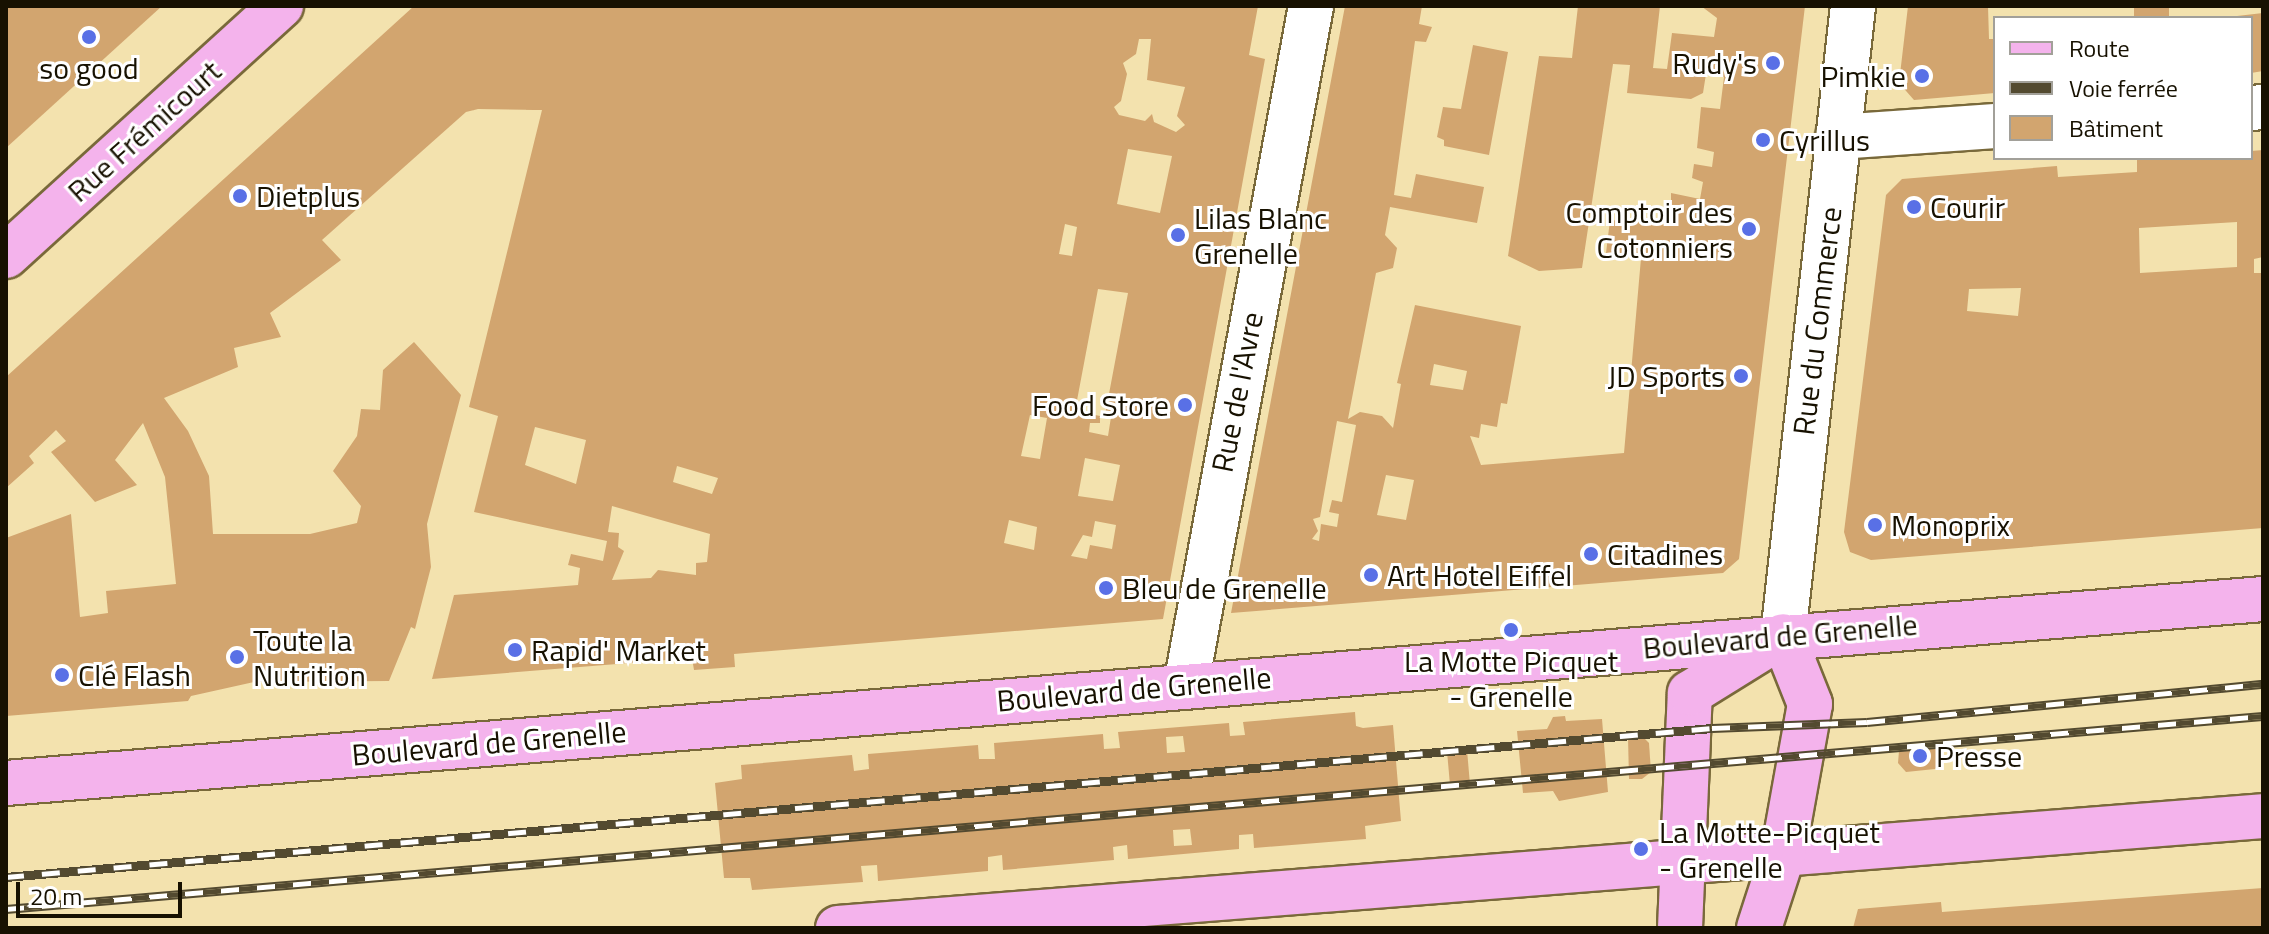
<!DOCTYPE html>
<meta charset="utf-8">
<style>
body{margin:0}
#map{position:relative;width:2269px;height:934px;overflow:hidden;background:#f3e2ae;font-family:"Titillium Web",sans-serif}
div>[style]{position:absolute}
.building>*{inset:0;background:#d2a56f;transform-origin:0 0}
.roads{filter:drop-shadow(2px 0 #79693a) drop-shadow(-2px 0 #79693a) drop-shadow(0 2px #79693a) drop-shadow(0 -2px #79693a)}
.minor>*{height:44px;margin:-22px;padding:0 22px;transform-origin:22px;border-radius:22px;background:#fff}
.major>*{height:44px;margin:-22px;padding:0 22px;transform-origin:22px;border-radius:22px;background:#f4b3ec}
.rail>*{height:9px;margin-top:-4.5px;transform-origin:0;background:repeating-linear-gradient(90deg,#fff 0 18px,#534a30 0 36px);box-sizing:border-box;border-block:2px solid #534a30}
.dots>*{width:22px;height:22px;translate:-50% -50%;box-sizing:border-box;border:4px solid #fff;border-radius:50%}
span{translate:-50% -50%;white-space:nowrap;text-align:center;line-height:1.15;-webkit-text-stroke:6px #fff;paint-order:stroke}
.poi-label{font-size:30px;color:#171101}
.right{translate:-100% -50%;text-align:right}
.left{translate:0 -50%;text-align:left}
.street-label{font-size:30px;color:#171101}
.frame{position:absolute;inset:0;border:8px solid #171101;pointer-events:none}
.legend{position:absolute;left:1993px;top:16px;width:260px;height:144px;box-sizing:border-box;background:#fff;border:2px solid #a2a099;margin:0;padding:10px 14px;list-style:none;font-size:24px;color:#171101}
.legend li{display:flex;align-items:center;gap:16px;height:40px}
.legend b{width:40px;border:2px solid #a2a099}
.scale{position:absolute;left:16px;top:882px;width:166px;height:36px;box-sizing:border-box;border:4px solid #171101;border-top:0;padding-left:10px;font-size:24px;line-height:28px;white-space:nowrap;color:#171101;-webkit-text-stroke:6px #fff;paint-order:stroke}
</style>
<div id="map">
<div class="building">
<i style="clip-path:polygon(6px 6px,162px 6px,6px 148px)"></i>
<i style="clip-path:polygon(evenodd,414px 6px,1258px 6px,1249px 55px,1265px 59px,1163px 619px,734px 654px,735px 667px,694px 670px,692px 658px,432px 679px,454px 595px,578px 585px,580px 568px,568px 565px,571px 554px,603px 561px,607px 541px,474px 512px,498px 416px,469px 407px,542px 110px,478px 109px,466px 112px,322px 240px,341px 260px,270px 313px,281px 337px,234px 348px,238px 367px,164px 398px,188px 431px,209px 476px,213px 534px,310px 534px,357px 523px,361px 506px,333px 471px,357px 436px,361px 409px,380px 410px,383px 370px,414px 342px,461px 395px,427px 524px,431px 567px,415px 629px,411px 627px,389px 681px,254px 682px,191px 696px,188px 701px,6px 716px,6px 538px,71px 514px,80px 617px,108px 613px,106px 591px,176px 584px,165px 477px,143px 423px,115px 460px,137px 485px,95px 502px,51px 452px,66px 441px,56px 430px,29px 456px,34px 463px,6px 488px,6px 377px,414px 6px,1139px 39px,1151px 39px,1147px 80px,1185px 87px,1177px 116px,1185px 125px,1176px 132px,1154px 122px,1152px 114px,1145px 121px,1119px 115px,1114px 107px,1121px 101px,1127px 74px,1123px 63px,1136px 54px,1139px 39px,414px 6px,1128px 149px,1172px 156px,1160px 213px,1117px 204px,1128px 149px,414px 6px,1065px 224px,1077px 227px,1072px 256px,1059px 254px,1065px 224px,414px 6px,1098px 289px,1128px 293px,1105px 415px,1111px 417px,1108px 436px,1089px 432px,1090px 423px,1100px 423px,1100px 416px,1075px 411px,1098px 289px,414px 6px,1030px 415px,1047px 418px,1040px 459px,1021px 456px,1030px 415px,414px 6px,535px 427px,586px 440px,576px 484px,525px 465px,535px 427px,414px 6px,1085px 458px,1120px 465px,1113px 501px,1078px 496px,1085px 458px,414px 6px,677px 466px,718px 478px,712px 494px,673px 482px,677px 466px,414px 6px,612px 506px,710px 534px,707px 562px,696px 563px,696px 575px,658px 570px,651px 578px,612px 580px,624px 551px,618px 547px,619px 533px,608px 532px,612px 506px,414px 6px,1009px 520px,1037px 527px,1034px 550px,1004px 543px,1009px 520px,414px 6px,1095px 521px,1116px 525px,1112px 549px,1090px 545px,1087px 559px,1071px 556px,1083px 535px,1092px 537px,1095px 521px)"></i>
<i style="clip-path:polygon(evenodd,1345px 6px,1422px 6px,1419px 24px,1432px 27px,1426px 42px,1415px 41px,1394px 195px,1411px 198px,1416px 174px,1484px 187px,1477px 223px,1390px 207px,1385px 235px,1397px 248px,1393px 268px,1376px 273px,1348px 419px,1360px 412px,1382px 416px,1393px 428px,1401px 384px,1397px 383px,1415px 305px,1521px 326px,1507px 404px,1501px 403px,1497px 427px,1481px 424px,1479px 438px,1470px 436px,1481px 465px,1624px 453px,1641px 258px,1606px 253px,1610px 220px,1671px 225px,1671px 193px,1700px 199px,1703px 182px,1692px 178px,1694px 164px,1712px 167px,1714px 152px,1697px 148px,1701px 107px,1720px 109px,1724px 77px,1706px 74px,1703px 93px,1691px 99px,1627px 93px,1630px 65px,1613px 64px,1582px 268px,1539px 271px,1508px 256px,1539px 56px,1572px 58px,1578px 6px,1660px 6px,1653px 68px,1667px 69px,1672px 33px,1714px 37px,1717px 18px,1701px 6px,1805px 6px,1739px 559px,1723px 573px,1231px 613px,1345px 6px,1434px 364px,1467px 371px,1463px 390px,1430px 385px,1434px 364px,1345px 6px,1337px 421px,1356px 425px,1342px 502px,1332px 500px,1329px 512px,1339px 514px,1337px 527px,1321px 524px,1319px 541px,1312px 539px,1318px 531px,1313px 519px,1320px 517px,1337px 421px,1345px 6px,1386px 475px,1414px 480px,1406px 520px,1377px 515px,1386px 475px)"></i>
<i style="clip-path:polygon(1908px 6px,1988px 6px,1989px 39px,1995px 39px,1995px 93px,1914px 100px,1899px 83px)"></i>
<i style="left:2134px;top:6px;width:35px;height:13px"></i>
<i style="clip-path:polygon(2263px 13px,2263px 71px,2251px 73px,2251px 18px,2237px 16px)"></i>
<i style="clip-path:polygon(1473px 45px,1508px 52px,1489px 155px,1444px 146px,1444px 140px,1437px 137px,1443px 107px,1461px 109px)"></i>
<i style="clip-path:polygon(evenodd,2263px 150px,2263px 257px,2254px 259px,2254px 273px,2263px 273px,2263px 528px,1871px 560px,1850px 552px,1844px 532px,1886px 195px,1902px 179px,2057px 166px,2058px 177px,2137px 172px,2137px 160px,2251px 158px,2251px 151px,2263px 150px,2237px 222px,2237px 267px,2140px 273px,2139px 228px,2237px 222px,2263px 150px,2021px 288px,2018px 316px,1967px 311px,1969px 289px,2021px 288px)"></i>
<i style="clip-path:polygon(evenodd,1355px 712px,1356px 726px,1363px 728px,1393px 725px,1401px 821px,1365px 826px,1366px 839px,1254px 848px,1253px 834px,1239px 835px,1239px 849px,1128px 859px,1127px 845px,1113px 847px,1114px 860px,1003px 870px,1002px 855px,988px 857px,988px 871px,878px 881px,877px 865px,861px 866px,863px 882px,752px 890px,750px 878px,724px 878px,715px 783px,742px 779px,741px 765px,852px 755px,854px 771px,869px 769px,868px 754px,978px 745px,979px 759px,995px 759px,994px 743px,1103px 734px,1104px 749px,1120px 748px,1118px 732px,1229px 723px,1230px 736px,1245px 735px,1243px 722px,1355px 712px,1183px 736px,1185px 752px,1167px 753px,1166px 737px,1183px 736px,1355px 712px,1190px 829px,1192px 845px,1174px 846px,1173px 830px,1190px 829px)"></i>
<i style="clip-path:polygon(1565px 716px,1566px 721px,1602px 719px,1608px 792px,1559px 801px,1553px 791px,1523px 793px,1517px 731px,1547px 729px,1553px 717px)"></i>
<i style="clip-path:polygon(1642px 736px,1649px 743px,1651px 772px,1642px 779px,1629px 779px,1628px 737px)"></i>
<i style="clip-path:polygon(1941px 748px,1942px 762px,1935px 769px,1906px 772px,1898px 763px,1899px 751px)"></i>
<i style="left:1467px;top:750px;width:32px;height:20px;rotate:85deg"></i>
<i style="clip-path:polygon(2263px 888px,2263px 928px,1853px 928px,1858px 909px,1941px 902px,1942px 912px)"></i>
</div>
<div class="roads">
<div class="minor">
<i style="left:2251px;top:108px;width:12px;rotate:-5deg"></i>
<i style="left:1838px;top:137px;width:157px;rotate:-4deg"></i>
<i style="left:1783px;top:636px;width:634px;rotate:-83.66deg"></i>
<i style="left:1186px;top:685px;width:690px;rotate:-79.57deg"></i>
</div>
<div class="major">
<i style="left:6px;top:256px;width:372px;rotate:-42.3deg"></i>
<i style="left:6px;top:783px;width:2264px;rotate:-4.66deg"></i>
<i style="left:838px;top:928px;width:1429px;rotate:-4.49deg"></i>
<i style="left:1680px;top:928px;width:235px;rotate:-87.6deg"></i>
<i style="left:1690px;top:693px;width:102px;rotate:-31.8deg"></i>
<i style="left:1759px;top:928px;width:78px;rotate:-72deg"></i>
<i style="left:1783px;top:854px;width:152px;rotate:-79.8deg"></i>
<i style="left:1810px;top:704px;width:73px;rotate:-111.7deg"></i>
</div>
</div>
<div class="rail">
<i style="left:6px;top:877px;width:1712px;rotate:-4.99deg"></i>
<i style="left:1712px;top:728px;width:155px;rotate:-2.2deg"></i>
<i style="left:1867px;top:722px;width:398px;rotate:-5.5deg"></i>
<i style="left:6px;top:909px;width:2265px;rotate:-4.89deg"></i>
</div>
<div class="dots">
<i style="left:89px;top:37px;background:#5970e6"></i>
<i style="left:1773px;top:63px;background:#5970e6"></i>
<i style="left:1922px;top:76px;background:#5970e6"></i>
<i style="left:1763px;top:140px;background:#5970e6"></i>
<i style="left:240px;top:196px;background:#5970e6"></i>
<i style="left:1914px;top:207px;background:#5970e6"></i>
<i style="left:1749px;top:229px;background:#5970e6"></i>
<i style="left:1178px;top:235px;background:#5970e6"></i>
<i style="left:1741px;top:376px;background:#5970e6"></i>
<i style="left:1185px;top:405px;background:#5970e6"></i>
<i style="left:1875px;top:525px;background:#5970e6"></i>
<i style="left:1591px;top:554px;background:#5970e6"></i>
<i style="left:1371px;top:575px;background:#5970e6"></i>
<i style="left:1106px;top:588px;background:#5970e6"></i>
<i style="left:1511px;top:630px;background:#5970e6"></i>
<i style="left:515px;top:650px;background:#5970e6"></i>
<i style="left:237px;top:657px;background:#5970e6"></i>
<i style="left:62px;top:675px;background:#5970e6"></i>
<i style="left:1920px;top:756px;background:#5970e6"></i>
<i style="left:1641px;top:849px;background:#5970e6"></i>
</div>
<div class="poi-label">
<span class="right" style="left:1757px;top:63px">Rudy's</span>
<span style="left:89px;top:68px">so good</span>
<span class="right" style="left:1906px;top:76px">Pimkie</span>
<span class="left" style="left:1779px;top:140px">Cyrillus</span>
<span class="left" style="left:256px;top:196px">Dietplus</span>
<span class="left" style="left:1930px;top:207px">Courir</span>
<span class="right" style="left:1733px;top:229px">Comptoir des<br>Cotonniers</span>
<span class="left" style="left:1194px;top:235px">Lilas Blanc<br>Grenelle</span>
<span class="right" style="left:1725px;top:376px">JD Sports</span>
<span class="right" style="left:1169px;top:405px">Food Store</span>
<span class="left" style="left:1891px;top:525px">Monoprix</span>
<span class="left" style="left:1607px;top:554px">Citadines</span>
<span class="left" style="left:1387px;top:575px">Art Hotel Eiffel</span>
<span class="left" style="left:1122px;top:588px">Bleu de Grenelle</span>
<span class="left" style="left:253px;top:657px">Toute la<br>Nutrition</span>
<span class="left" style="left:531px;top:650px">Rapid' Market</span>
<span style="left:1511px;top:678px">La Motte Picquet<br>- Grenelle</span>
<span class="left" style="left:78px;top:675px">Clé Flash</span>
<span class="left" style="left:1936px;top:756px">Presse</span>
<span class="left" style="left:1659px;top:849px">La Motte-Picquet<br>- Grenelle</span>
</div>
<div class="street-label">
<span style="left:144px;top:131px;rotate:-42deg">Rue Frémicourt</span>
<span style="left:1817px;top:321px;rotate:-83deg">Rue du Commerce</span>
<span style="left:1237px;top:392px;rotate:-79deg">Rue de l'Avre</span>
<span style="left:1780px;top:636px;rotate:-5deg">Boulevard de Grenelle</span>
<span style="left:1134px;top:689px;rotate:-5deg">Boulevard de Grenelle</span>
<span style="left:489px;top:743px;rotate:-5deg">Boulevard de Grenelle</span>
</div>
<div class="frame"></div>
<ul class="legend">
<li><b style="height:10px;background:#f4b3ec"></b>Route</li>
<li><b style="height:10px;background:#534a30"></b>Voie ferrée</li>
<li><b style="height:22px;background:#d2a56f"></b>Bâtiment</li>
</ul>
<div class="scale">20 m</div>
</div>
